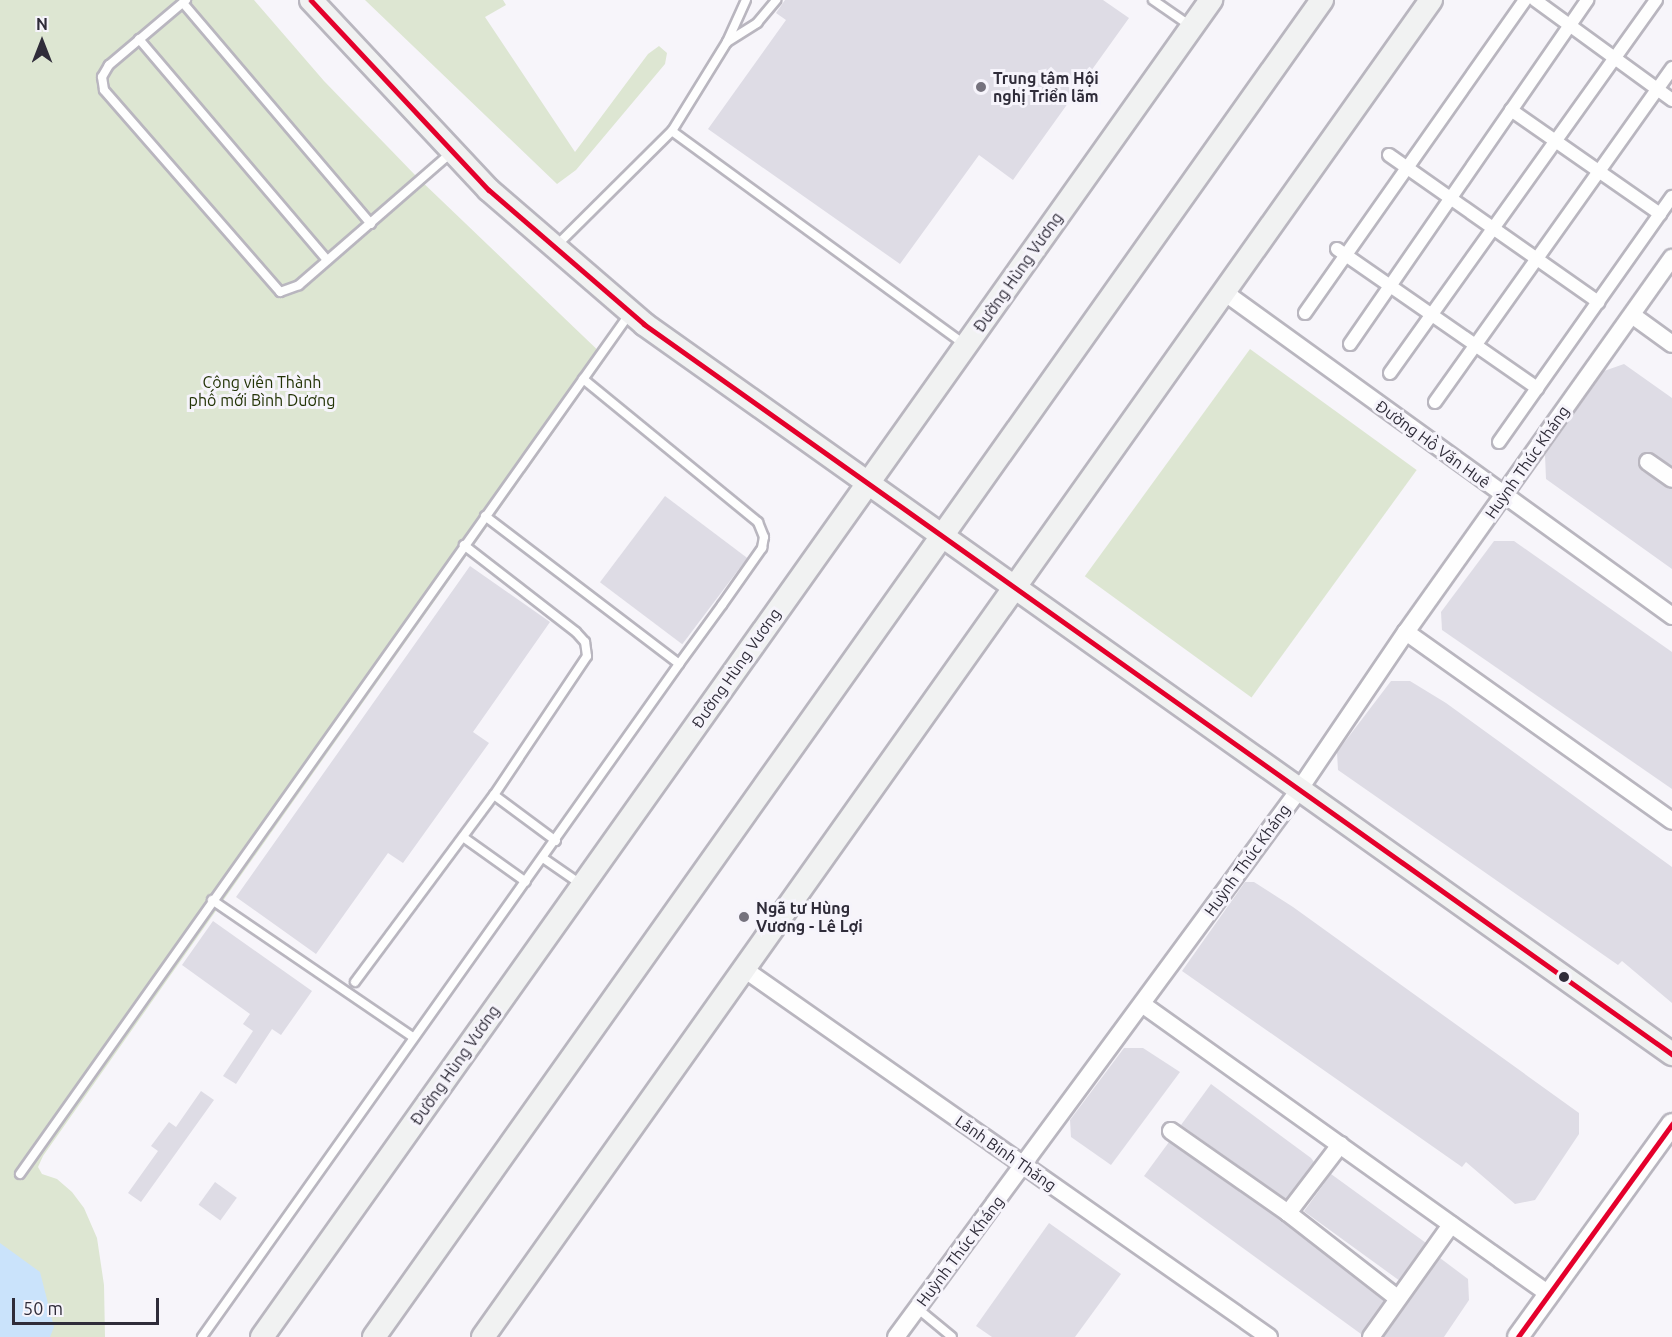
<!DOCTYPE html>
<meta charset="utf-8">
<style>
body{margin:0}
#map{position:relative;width:1672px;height:1337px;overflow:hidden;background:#f7f5fa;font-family:Ubuntu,sans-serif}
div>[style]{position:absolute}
.green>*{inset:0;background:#dde6d2;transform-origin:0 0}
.water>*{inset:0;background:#cae3fb}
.building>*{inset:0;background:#dedce5;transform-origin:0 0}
.roads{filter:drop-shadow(2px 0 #b9b6bf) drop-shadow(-2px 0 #b9b6bf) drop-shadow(0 2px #b9b6bf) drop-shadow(0 -2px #b9b6bf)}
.service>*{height:8px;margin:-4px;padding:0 4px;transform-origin:4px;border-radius:4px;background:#fefefe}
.pedestrian>*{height:12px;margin:-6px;padding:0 6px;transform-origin:6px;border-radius:6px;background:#fefefe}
.minor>*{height:16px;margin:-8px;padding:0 8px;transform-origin:8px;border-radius:8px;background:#fefefe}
.tertiary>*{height:20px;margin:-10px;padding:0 10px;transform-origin:10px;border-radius:10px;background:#fefefe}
.secondary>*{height:22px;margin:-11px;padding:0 11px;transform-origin:11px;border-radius:11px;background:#f1f2f2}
.bus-1>*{height:4.5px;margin:-2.25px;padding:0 2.25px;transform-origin:2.25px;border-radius:2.25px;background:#e4002b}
.dots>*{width:16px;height:16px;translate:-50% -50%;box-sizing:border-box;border:3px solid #f6f4fb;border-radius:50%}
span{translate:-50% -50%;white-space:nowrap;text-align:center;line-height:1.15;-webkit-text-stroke:6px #f6f4fb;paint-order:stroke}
.poi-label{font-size:16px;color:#2f2c39;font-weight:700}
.left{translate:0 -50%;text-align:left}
.street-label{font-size:16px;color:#2f2c39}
.park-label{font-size:16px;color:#233406}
.north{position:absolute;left:12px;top:12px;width:60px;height:60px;-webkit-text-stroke:4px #f6f4fb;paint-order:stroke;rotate:0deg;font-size:16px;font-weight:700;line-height:24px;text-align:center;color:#2f2c39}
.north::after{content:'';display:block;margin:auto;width:21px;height:27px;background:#2f2c39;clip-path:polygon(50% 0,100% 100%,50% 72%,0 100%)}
.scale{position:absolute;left:12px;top:1298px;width:147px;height:27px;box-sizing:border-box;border:3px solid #2f2c39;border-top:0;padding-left:8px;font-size:18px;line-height:21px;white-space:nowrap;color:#2f2c39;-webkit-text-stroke:4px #f6f4fb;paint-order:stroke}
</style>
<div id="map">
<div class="green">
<i style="clip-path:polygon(0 0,254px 0,324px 81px,417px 177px,606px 358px,43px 1156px,38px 1167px,42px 1174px,57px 1179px,72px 1192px,84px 1208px,97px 1238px,104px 1285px,105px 1337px,0 1337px)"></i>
<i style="clip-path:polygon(365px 0,503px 0,506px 5px,485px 17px,575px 152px,648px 54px,659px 46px,667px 53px,665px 64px,576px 170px,557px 184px)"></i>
<i style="left:1250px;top:349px;width:206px;height:281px;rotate:36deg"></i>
</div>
<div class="water">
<i style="clip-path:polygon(0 1243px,40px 1272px,54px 1327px,50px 1337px,0 1337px)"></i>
</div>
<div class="building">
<i style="clip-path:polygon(785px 0,1103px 0,1129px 18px,1013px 180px,979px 155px,900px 264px,708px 129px,786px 20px,776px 13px)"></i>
<i style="clip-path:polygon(1624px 364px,1672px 398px,1672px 466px,1650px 452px,1643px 453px,1638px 462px,1642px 471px,1672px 489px,1672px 569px,1546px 479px,1545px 455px,1604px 371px)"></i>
<i style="left:665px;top:496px;width:103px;height:108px;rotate:37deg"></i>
<i style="clip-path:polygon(1494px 541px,1514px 541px,1672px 652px,1672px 789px,1442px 630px,1441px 612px)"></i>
<i style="clip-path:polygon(470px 566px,550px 622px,473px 732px,489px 743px,403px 863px,388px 853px,316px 954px,236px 897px)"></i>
<i style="clip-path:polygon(1391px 681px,1410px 681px,1446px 703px,1672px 867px,1672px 1003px,1622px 961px,1618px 965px,1338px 770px,1337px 752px)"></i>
<i style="clip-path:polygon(1245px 882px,1254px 882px,1293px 907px,1579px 1113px,1579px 1134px,1535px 1200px,1515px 1204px,1466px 1162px,1462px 1167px,1182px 971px)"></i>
<i style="clip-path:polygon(213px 921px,312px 991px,281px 1035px,272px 1029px,236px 1084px,223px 1076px,253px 1031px,243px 1024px,250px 1014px,182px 965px)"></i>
<i style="clip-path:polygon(1124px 1048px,1143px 1048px,1180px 1072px,1111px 1165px,1071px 1137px,1070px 1120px)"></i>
<i style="clip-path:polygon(1211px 1084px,1311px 1158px,1314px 1162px,1286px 1199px,1181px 1125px)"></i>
<i style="clip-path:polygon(201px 1091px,214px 1100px,141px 1202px,128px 1193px,158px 1151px,151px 1146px,169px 1122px,176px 1127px)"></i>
<i style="clip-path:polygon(1169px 1142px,1282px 1221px,1384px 1301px,1361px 1334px,1144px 1176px)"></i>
<i style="left:1331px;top:1174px;width:117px;height:46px;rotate:36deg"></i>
<i style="left:215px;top:1182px;width:27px;height:28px;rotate:36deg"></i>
<i style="clip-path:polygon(1049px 1223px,1121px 1274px,1075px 1337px,992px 1337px,976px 1326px)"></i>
<i style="clip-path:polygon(1440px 1258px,1468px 1279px,1469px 1300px,1444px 1337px,1384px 1337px)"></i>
</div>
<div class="roads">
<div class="service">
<i style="left:186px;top:0;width:101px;rotate:139.8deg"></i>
<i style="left:109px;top:65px;width:14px;rotate:120deg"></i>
<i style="left:102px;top:77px;width:13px;rotate:81deg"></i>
<i style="left:104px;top:90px;width:268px;rotate:48.9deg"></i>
<i style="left:280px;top:292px;width:20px;rotate:-20deg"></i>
<i style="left:299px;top:285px;width:201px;rotate:-41deg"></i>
<i style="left:1153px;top:0;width:47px;rotate:34.7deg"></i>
<i style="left:183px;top:3px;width:290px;rotate:49.6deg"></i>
<i style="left:139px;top:39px;width:290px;rotate:49.6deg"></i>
<i style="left:727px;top:42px;width:36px;rotate:-32deg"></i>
<i style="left:757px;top:23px;width:30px;rotate:-50deg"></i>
<i style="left:672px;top:131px;width:363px;rotate:36.1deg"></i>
<i style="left:556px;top:246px;width:163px;rotate:-44.8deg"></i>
<i style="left:672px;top:131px;width:105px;rotate:-58.3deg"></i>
<i style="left:727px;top:42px;width:46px;rotate:-65.7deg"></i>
<i style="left:485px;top:516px;width:244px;rotate:37.3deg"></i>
<i style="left:679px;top:664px;width:73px;rotate:-53.9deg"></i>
<i style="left:722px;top:605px;width:70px;rotate:-54.9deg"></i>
<i style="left:762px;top:548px;width:11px;rotate:-80deg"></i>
<i style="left:764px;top:537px;width:16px;rotate:-112deg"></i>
<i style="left:758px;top:522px;width:226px;rotate:-140.7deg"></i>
<i style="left:494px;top:795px;width:77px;rotate:36.6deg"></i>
<i style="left:463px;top:837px;width:77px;rotate:35.5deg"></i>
<i style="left:543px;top:858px;width:47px;rotate:34.7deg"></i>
<i style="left:212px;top:900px;width:243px;rotate:34.3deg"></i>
<i style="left:355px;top:982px;width:233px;rotate:-53.4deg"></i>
<i style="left:494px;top:795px;width:167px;rotate:-56.2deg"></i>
<i style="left:587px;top:656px;width:14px;rotate:-98deg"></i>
<i style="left:585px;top:642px;width:13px;rotate:-132deg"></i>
<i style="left:576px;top:632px;width:142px;rotate:-142.2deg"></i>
<i style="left:20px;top:1174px;width:1055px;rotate:-54.68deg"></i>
<i style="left:917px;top:1308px;width:45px;rotate:39.6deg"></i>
<i style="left:202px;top:1337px;width:825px;rotate:-54.67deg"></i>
</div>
<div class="pedestrian">
<i style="left:1535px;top:0;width:170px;rotate:36.1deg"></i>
<i style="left:1511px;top:110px;width:182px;rotate:34.9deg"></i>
<i style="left:1389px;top:155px;width:256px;rotate:35.1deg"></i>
<i style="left:1337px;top:249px;width:244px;rotate:34.8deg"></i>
<i style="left:1305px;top:313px;width:383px;rotate:-54.9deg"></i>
<i style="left:1350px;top:344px;width:418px;rotate:-55.4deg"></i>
<i style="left:1390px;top:373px;width:458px;rotate:-54.5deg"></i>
<i style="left:1435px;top:402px;width:410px;rotate:-54.6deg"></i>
<i style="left:1499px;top:442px;width:300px;rotate:-54.8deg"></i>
</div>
<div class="minor">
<i style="left:1224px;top:292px;width:553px;rotate:35.87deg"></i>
<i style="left:1632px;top:315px;width:49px;rotate:35.9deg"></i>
<i style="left:1648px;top:462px;width:29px;rotate:35deg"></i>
<i style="left:1406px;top:632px;width:326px;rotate:35.4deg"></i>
<i style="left:744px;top:969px;width:641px;rotate:35.03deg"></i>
<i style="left:1142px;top:1004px;width:500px;rotate:35.5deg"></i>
<i style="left:1171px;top:1131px;width:143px;rotate:35deg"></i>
<i style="left:1288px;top:1213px;width:137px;rotate:37.9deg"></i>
<i style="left:1288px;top:1213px;width:86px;rotate:-52.6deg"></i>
<i style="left:896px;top:1337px;width:679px;rotate:-53.62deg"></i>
<i style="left:1299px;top:790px;width:191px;rotate:-55.9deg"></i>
<i style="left:1406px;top:632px;width:459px;rotate:-54.6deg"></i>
<i style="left:1371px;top:1337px;width:138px;rotate:-54.5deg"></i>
</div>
<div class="tertiary">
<i style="left:1518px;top:1337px;width:263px;rotate:-54.1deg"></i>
</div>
<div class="secondary">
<i style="left:311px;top:0;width:260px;rotate:46.9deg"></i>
<i style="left:489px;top:190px;width:205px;rotate:40.8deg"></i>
<i style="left:644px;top:324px;width:1261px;rotate:35.38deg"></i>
<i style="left:262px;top:1337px;width:1640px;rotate:-54.63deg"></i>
<i style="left:374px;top:1337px;width:1639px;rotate:-54.66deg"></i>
<i style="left:483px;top:1337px;width:1639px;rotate:-54.66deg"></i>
</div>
</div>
<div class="bus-1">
<i style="left:311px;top:0;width:260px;rotate:46.9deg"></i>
<i style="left:489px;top:190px;width:205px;rotate:40.8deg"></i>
<i style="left:644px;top:324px;width:1261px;rotate:35.38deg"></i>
<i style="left:1518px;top:1337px;width:263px;rotate:-54.1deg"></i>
</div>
<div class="dots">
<i style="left:981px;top:87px;background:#75727d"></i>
<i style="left:744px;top:917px;background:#75727d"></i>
<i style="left:1564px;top:977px;background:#2f2c39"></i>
</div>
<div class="poi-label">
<span class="left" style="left:993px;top:87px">Trung tâm Hội<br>nghị Triển lãm</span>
<span class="left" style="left:756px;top:917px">Ngã tư Hùng<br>Vương - Lê Lợi</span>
</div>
<div class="street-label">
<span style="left:1018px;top:272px;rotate:-55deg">Đường Hùng Vương</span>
<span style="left:1433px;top:444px;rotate:36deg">Đường Hồ Văn Huê</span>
<span style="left:1527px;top:462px;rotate:-55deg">Huỳnh Thúc Kháng</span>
<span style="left:736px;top:668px;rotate:-55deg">Đường Hùng Vương</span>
<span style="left:1247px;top:860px;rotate:-54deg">Huỳnh Thúc Kháng</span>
<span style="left:455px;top:1065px;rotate:-55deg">Đường Hùng Vương</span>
<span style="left:1006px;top:1153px;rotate:35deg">Lãnh Binh Thăng</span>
<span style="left:960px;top:1251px;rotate:-53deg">Huỳnh Thúc Kháng</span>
</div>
<div class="park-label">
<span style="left:262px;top:391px">Công viên Thành<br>phố mới Bình Dương</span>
</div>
<div class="north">N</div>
<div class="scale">50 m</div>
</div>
